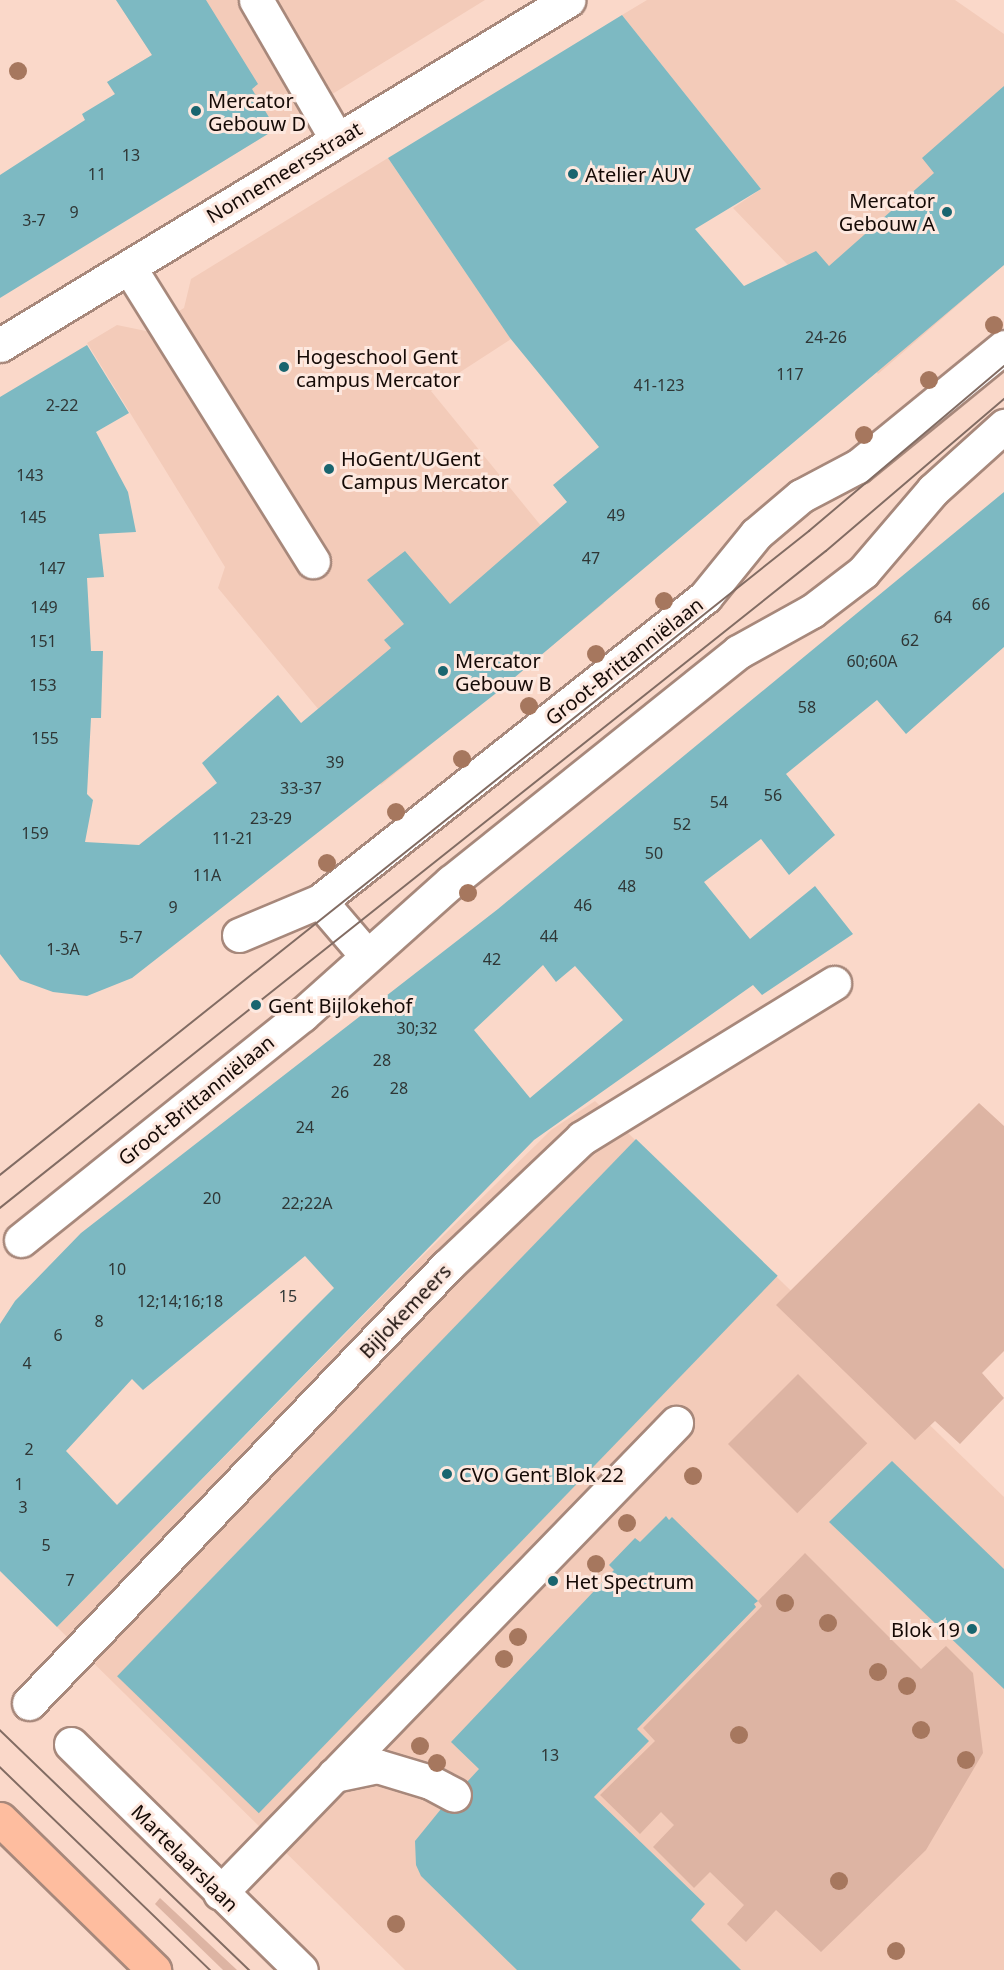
<!DOCTYPE html>
<meta charset="utf-8">
<style>
body{margin:0}
#map{position:relative;width:1004px;height:1970px;overflow:hidden;background:#fad8c9;font-family:"Noto Sans",sans-serif}
div>[style]{position:absolute}
.built>*{inset:0;background:#f3cbb9}
.green>*{inset:0;background:#ddb4a3;transform-origin:0 0}
.building>*{inset:0;background:#7db9c2;transform-origin:0 0}
.roads{filter:drop-shadow(2px 0 #a7887b) drop-shadow(-2px 0 #a7887b) drop-shadow(0 2px #a7887b) drop-shadow(0 -2px #a7887b)}
.minor>*{height:33px;margin:-16.5px;padding:0 16.5px;transform-origin:16.5px;border-radius:16.5px;background:#fff}
.major>*{height:33px;margin:-16.5px;padding:0 16.5px;transform-origin:16.5px;border-radius:16.5px;background:#febd9f}
.tram>*{height:1.5px;margin:-0.75px;padding:0 0.75px;transform-origin:0.75px;border-radius:0.75px;background:#826c63}
.trees>*{width:18px;height:18px;margin:-9px;border-radius:50%;background:#a6775e}
.dots>*{width:16px;height:16px;translate:-50% -50%;box-sizing:border-box;border:3px solid #fde8df;border-radius:50%}
span{translate:-50% -50%;white-space:nowrap;text-align:center;line-height:1.15;-webkit-text-stroke:6px #fde8df;paint-order:stroke}
.number-label{font-size:16px;color:#2f3635}
.number-label span{-webkit-text-stroke-width:0}
.poi-label{font-size:20px;color:#150a06}
.left{translate:0 -50%;text-align:left}
.right{translate:-100% -50%;text-align:right}
.street-label{font-size:20px;color:#150a06}
</style>
<div id="map">
<div class="built">
<i style="clip-path:polygon(116px 0,485px 0,175px 191px,107px 82px,152px 55px)"></i>
<i style="clip-path:polygon(647px 0,955px 0,1004px 34px,1004px 265px,878px 374px,788px 265px,733px 208px,761px 189px,622px 15px)"></i>
<i style="clip-path:polygon(388px 158px,511px 339px,431px 391px,604px 603px,381px 785px,218px 588px,225px 567px,87px 343px,117px 325px,146px 331px,184px 308px,191px 279px)"></i>
<i style="clip-path:polygon(595px 1101px,1004px 1497px,1004px 1970px,405px 1970px,57px 1627px,397px 1281px,551px 1130px)"></i>
</div>
<div class="green">
<i style="clip-path:polygon(979px 1103px,1004px 1126px,1004px 1351px,982px 1373px,1004px 1398px,960px 1444px,935px 1421px,915px 1440px,776px 1305px)"></i>
<i style="left:798px;top:1374px;width:98px;height:99px;rotate:45deg"></i>
<i style="clip-path:polygon(805px 1553px,921px 1669px,946px 1646px,973px 1673px,983px 1753px,926px 1850px,821px 1952px,776px 1910px,746px 1942px,727px 1924px,744px 1905px,710px 1872px,694px 1888px,653px 1847px,674px 1825px,661px 1812px,640px 1834px,600px 1795px,655px 1741px,643px 1728px,762px 1606px,758px 1601px)"></i>
<i style="clip-path:polygon(160px 1898px,237px 1970px,223px 1970px,155px 1904px)"></i>
</div>
<div class="building">
<i style="clip-path:polygon(116px 0,206px 0,258px 84px,252px 89px,276px 129px,0 298px,0 175px,85px 120px,82px 114px,115px 94px,107px 82px,152px 55px)"></i>
<i style="clip-path:polygon(622px 15px,761px 189px,695px 229px,744px 286px,816px 251px,829px 266px,934px 173px,922px 158px,1004px 86px,1004px 265px,495px 694px,132px 978px,87px 996px,53px 992px,20px 980px,0 954px,0 397px,87px 345px,129px 413px,96px 432px,128px 492px,136px 532px,99px 534px,104px 577px,87px 578px,91px 651px,103px 651px,101px 718px,91px 718px,87px 794px,93px 800px,85px 842px,139px 845px,217px 783px,202px 763px,278px 695px,301px 723px,391px 648px,384px 640px,404px 624px,367px 580px,405px 551px,450px 604px,567px 502px,553px 485px,599px 447px,510px 338px,388px 158px)"></i>
<i style="clip-path:polygon(evenodd,1004px 492px,1004px 647px,906px 734px,877px 700px,786px 774px,835px 835px,789px 875px,761px 839px,704px 882px,750px 939px,815px 886px,853px 934px,762px 995px,753px 985px,534px 1140px,57px 1627px,0 1571px,0 1324px,15px 1301px,81px 1233px,498px 909px,1004px 492px,543px 965px,556px 982px,575px 966px,623px 1020px,530px 1098px,474px 1030px,543px 965px,1004px 492px,305px 1256px,334px 1288px,117px 1505px,66px 1451px,132px 1379px,143px 1390px,305px 1256px)"></i>
<i style="left:636px;top:1139px;width:197px;height:747px;rotate:44deg"></i>
<i style="clip-path:polygon(892px 1461px,1004px 1569px,1004px 1689px,829px 1522px)"></i>
<i style="clip-path:polygon(666px 1516px,669px 1520px,672px 1517px,758px 1601px,754px 1604px,756px 1607px,637px 1729px,649px 1741px,594px 1797px,705px 1904px,691px 1920px,741px 1970px,517px 1970px,421px 1876px,416px 1865px,415px 1841px,441px 1809px,455px 1814px,471px 1803px,473px 1794px,467px 1782px,479px 1769px,451px 1742px,614px 1570px,609px 1565px,635px 1538px,640px 1542px)"></i>
</div>
<div class="roads">
<div class="minor">
<i style="left:256px;top:0;width:162px;rotate:59.9deg"></i>
<i style="left:129px;top:267px;width:347px;rotate:58deg"></i>
<i style="left:0;top:345px;width:665px;rotate:-31.27deg"></i>
<i style="left:320px;top:901px;width:72px;rotate:49.5deg"></i>
<i style="left:239px;top:935px;width:88px;rotate:-22.8deg"></i>
<i style="left:320px;top:901px;width:491px;rotate:-38.3deg"></i>
<i style="left:705px;top:597px;width:81px;rotate:-51deg"></i>
<i style="left:756px;top:534px;width:59px;rotate:-40.2deg"></i>
<i style="left:801px;top:496px;width:64px;rotate:-27.8deg"></i>
<i style="left:858px;top:466px;width:188px;rotate:-39.2deg"></i>
<i style="left:21px;top:1240px;width:360px;rotate:-38.7deg"></i>
<i style="left:302px;top:1015px;width:200px;rotate:-41.8deg"></i>
<i style="left:451px;top:882px;width:368px;rotate:-38.7deg"></i>
<i style="left:738px;top:652px;width:85px;rotate:-29deg"></i>
<i style="left:812px;top:611px;width:64px;rotate:-37.4deg"></i>
<i style="left:863px;top:572px;width:108px;rotate:-49.5deg"></i>
<i style="left:933px;top:490px;width:96px;rotate:-42deg"></i>
<i style="left:29px;top:1703px;width:605px;rotate:-46.27deg"></i>
<i style="left:447px;top:1266px;width:186px;rotate:-43.5deg"></i>
<i style="left:582px;top:1138px;width:296px;rotate:-31.6deg"></i>
<i style="left:71px;top:1744px;width:322px;rotate:44.5deg"></i>
<i style="left:334px;top:1775px;width:44px;rotate:-11.8deg"></i>
<i style="left:377px;top:1766px;width:55px;rotate:16.8deg"></i>
<i style="left:430px;top:1782px;width:27px;rotate:28deg"></i>
<i style="left:220px;top:1893px;width:655px;rotate:-45.87deg"></i>
</div>
<div class="major">
<i style="left:0;top:1819px;width:216px;rotate:44.4deg"></i>
</div>
</div>
<div class="tram">
<i style="left:0;top:1175px;width:1034px;rotate:-38.52deg"></i>
<i style="left:809px;top:531px;width:255px;rotate:-40.2deg"></i>
<i style="left:0;top:1208px;width:1055px;rotate:-38.5deg"></i>
<i style="left:826px;top:551px;width:234px;rotate:-40.5deg"></i>
<i style="left:0;top:1730px;width:346px;rotate:43.9deg"></i>
<i style="left:0;top:1767px;width:292px;rotate:44deg"></i>
</div>
<div class="trees">
<i style="left:18px;top:71px"></i>
<i style="left:994px;top:325px"></i>
<i style="left:929px;top:380px"></i>
<i style="left:864px;top:435px"></i>
<i style="left:664px;top:601px"></i>
<i style="left:596px;top:654px"></i>
<i style="left:529px;top:706px"></i>
<i style="left:462px;top:759px"></i>
<i style="left:396px;top:812px"></i>
<i style="left:327px;top:863px"></i>
<i style="left:468px;top:893px"></i>
<i style="left:693px;top:1476px"></i>
<i style="left:627px;top:1523px"></i>
<i style="left:596px;top:1564px"></i>
<i style="left:785px;top:1603px"></i>
<i style="left:828px;top:1623px"></i>
<i style="left:518px;top:1637px"></i>
<i style="left:504px;top:1659px"></i>
<i style="left:878px;top:1672px"></i>
<i style="left:907px;top:1686px"></i>
<i style="left:921px;top:1730px"></i>
<i style="left:739px;top:1735px"></i>
<i style="left:420px;top:1746px"></i>
<i style="left:966px;top:1760px"></i>
<i style="left:437px;top:1763px"></i>
<i style="left:839px;top:1881px"></i>
<i style="left:396px;top:1924px"></i>
<i style="left:896px;top:1951px"></i>
</div>
<div class="dots">
<i style="left:196px;top:111px;background:#19656f"></i>
<i style="left:573px;top:174px;background:#19656f"></i>
<i style="left:947px;top:212px;background:#19656f"></i>
<i style="left:284px;top:367px;background:#19656f"></i>
<i style="left:329px;top:469px;background:#19656f"></i>
<i style="left:443px;top:671px;background:#19656f"></i>
<i style="left:256px;top:1005px;background:#19656f"></i>
<i style="left:447px;top:1474px;background:#19656f"></i>
<i style="left:553px;top:1581px;background:#19656f"></i>
<i style="left:972px;top:1629px;background:#19656f"></i>
</div>
<div class="number-label">
<span style="left:131px;top:155px">13</span>
<span style="left:97px;top:174px">11</span>
<span style="left:74px;top:212px">9</span>
<span style="left:34px;top:220px">3-7</span>
<span style="left:826px;top:337px">24-26</span>
<span style="left:790px;top:374px">117</span>
<span style="left:659px;top:385px">41-123</span>
<span style="left:62px;top:405px">2-22</span>
<span style="left:30px;top:475px">143</span>
<span style="left:616px;top:515px">49</span>
<span style="left:33px;top:517px">145</span>
<span style="left:591px;top:558px">47</span>
<span style="left:52px;top:568px">147</span>
<span style="left:981px;top:604px">66</span>
<span style="left:44px;top:607px">149</span>
<span style="left:943px;top:617px">64</span>
<span style="left:910px;top:640px">62</span>
<span style="left:43px;top:641px">151</span>
<span style="left:872px;top:661px">60;60A</span>
<span style="left:43px;top:685px">153</span>
<span style="left:807px;top:707px">58</span>
<span style="left:45px;top:738px">155</span>
<span style="left:335px;top:762px">39</span>
<span style="left:301px;top:788px">33-37</span>
<span style="left:773px;top:795px">56</span>
<span style="left:719px;top:802px">54</span>
<span style="left:271px;top:818px">23-29</span>
<span style="left:682px;top:824px">52</span>
<span style="left:35px;top:833px">159</span>
<span style="left:233px;top:838px">11-21</span>
<span style="left:654px;top:853px">50</span>
<span style="left:207px;top:875px">11A</span>
<span style="left:627px;top:886px">48</span>
<span style="left:583px;top:905px">46</span>
<span style="left:173px;top:907px">9</span>
<span style="left:549px;top:936px">44</span>
<span style="left:131px;top:937px">5-7</span>
<span style="left:63px;top:949px">1-3A</span>
<span style="left:492px;top:959px">42</span>
<span style="left:417px;top:1028px">30;32</span>
<span style="left:382px;top:1060px">28</span>
<span style="left:399px;top:1088px">28</span>
<span style="left:340px;top:1092px">26</span>
<span style="left:305px;top:1127px">24</span>
<span style="left:212px;top:1198px">20</span>
<span style="left:307px;top:1203px">22;22A</span>
<span style="left:117px;top:1269px">10</span>
<span style="left:288px;top:1296px">15</span>
<span style="left:180px;top:1301px">12;14;16;18</span>
<span style="left:99px;top:1321px">8</span>
<span style="left:58px;top:1335px">6</span>
<span style="left:27px;top:1363px">4</span>
<span style="left:29px;top:1449px">2</span>
<span style="left:19px;top:1484px">1</span>
<span style="left:23px;top:1507px">3</span>
<span style="left:46px;top:1545px">5</span>
<span style="left:70px;top:1580px">7</span>
<span style="left:550px;top:1755px">13</span>
</div>
<div class="poi-label">
<span class="left" style="left:208px;top:112px">Mercator<br>Gebouw D</span>
<span class="left" style="left:585px;top:174px">Atelier AUV</span>
<span class="right" style="left:935px;top:212px">Mercator<br>Gebouw A</span>
<span class="left" style="left:296px;top:368px">Hogeschool Gent<br>campus Mercator</span>
<span class="left" style="left:341px;top:470px">HoGent/UGent<br>Campus Mercator</span>
<span class="left" style="left:455px;top:672px">Mercator<br>Gebouw B</span>
<span class="left" style="left:268px;top:1005px">Gent Bijlokehof</span>
<span class="left" style="left:459px;top:1474px">CVO Gent Blok 22</span>
<span class="left" style="left:565px;top:1581px">Het Spectrum</span>
<span class="right" style="left:960px;top:1629px">Blok 19</span>
</div>
<div class="street-label">
<span style="left:284px;top:172px;rotate:-31deg">Nonnemeersstraat</span>
<span style="left:624px;top:661px;rotate:-38deg">Groot-Brittanniëlaan</span>
<span style="left:196px;top:1100px;rotate:-39deg">Groot-Brittanniëlaan</span>
<span style="left:405px;top:1311px;rotate:-46deg">Bijlokemeers</span>
<span style="left:185px;top:1858px;rotate:45deg">Martelaarslaan</span>
</div>
</div>
